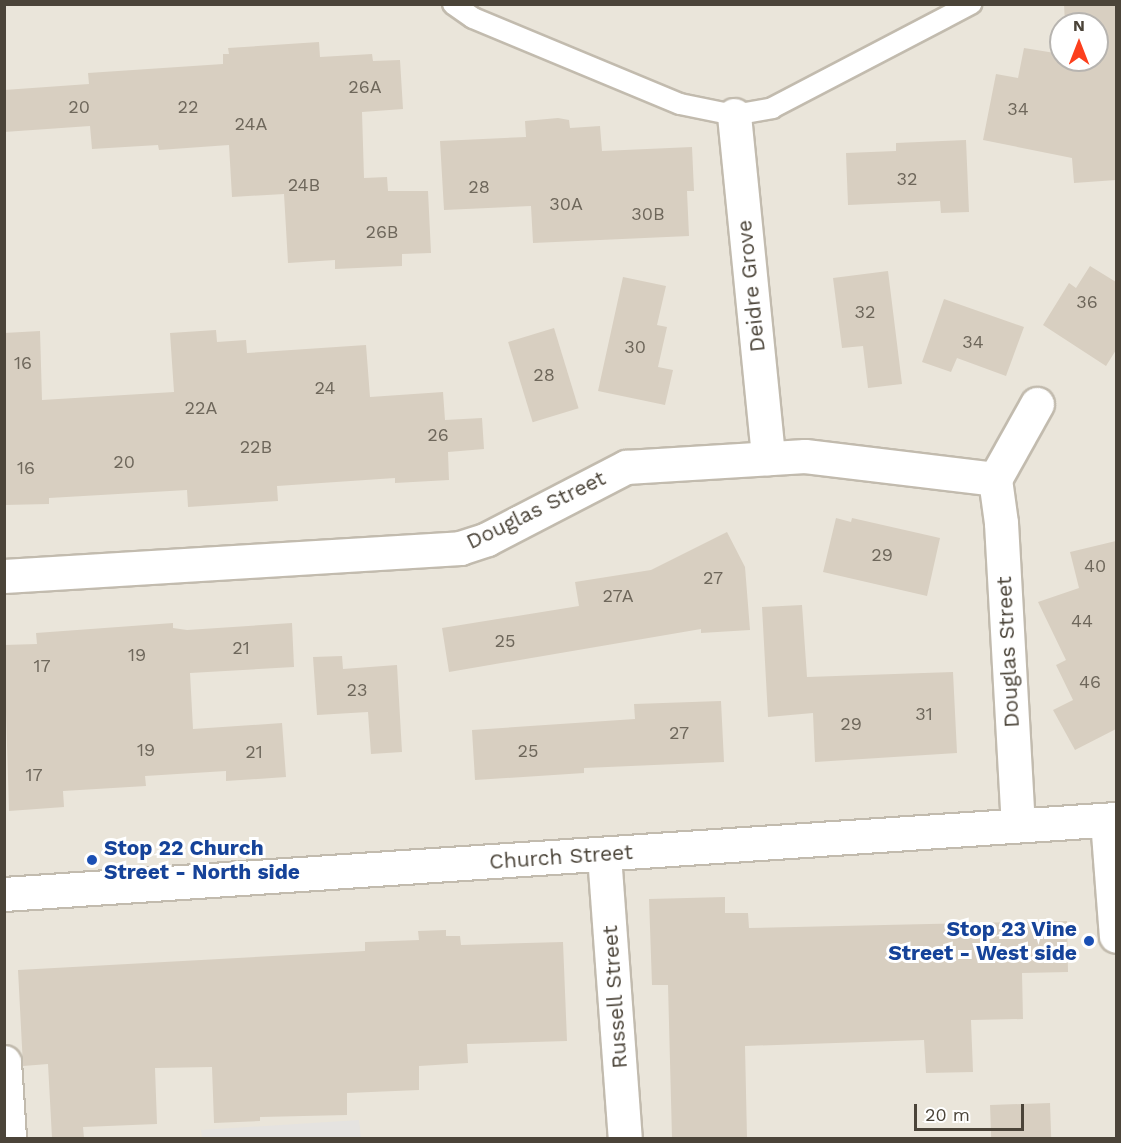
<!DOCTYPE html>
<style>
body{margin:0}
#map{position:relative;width:1121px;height:1143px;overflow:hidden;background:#f6f3ec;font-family:"Work Sans",sans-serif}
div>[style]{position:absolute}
.residential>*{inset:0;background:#eae5da}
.parking>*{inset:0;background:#e5e3e0}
.building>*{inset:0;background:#d8cfc1;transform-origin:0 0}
.roads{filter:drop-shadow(2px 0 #c2bbae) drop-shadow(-2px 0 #c2bbae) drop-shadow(0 2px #c2bbae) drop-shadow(0 -2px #c2bbae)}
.service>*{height:20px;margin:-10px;padding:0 10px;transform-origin:10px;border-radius:10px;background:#fff}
.minor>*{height:33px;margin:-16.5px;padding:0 16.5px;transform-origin:16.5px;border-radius:16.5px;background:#fff}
.dots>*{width:16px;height:16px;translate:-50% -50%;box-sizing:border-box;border:3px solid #fff;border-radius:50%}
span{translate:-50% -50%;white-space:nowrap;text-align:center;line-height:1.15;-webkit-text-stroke:6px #fff;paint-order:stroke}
.number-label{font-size:18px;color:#6e675b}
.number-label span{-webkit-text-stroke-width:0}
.street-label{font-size:21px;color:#4b4439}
.transit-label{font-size:21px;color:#164399;font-weight:700}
.left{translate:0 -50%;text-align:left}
.right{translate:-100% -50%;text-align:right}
.frame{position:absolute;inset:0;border:6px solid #4b4439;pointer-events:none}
.north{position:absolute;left:1049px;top:12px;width:60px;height:60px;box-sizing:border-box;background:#fff;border:2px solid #b7b4b0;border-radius:50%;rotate:0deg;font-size:16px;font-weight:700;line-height:24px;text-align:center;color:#4b4439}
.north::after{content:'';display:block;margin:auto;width:21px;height:27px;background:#fc3f1d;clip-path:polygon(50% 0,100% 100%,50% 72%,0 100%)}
.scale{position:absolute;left:914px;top:1104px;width:110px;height:27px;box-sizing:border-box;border:3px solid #4b4439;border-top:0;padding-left:8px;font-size:18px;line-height:21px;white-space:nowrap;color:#4b4439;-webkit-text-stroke:4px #fff;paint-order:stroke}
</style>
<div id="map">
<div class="residential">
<i style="clip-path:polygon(evenodd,5px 5px,1116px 5px,1116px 1138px,5px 1138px,5px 5px,1061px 24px,1097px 24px,1097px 60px,1061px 60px,1061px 24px)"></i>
</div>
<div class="parking">
<i style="clip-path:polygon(359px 1120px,361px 1138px,202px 1138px,201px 1130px)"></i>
</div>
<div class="building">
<i style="clip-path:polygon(1064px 4px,1116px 4px,1116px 180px,1074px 183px,1072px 158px,983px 140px,996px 74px,1018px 78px,1024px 48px,1061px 54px,1061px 60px,1097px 60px,1097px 24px,1065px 24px)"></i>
<i style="clip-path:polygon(319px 42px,320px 57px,372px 54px,373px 61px,400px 60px,403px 109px,362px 112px,364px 178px,387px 177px,388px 191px,428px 191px,431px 253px,402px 254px,402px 266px,335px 269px,335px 260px,288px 263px,284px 194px,232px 197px,229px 145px,159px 150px,158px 145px,92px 149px,90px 126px,4px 132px,4px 90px,89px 84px,88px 73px,223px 64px,223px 54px,229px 54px,228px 48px)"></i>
<i style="clip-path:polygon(558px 118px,569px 120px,570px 128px,600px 126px,602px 151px,692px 147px,694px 191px,687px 191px,689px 236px,533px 243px,531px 206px,444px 210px,440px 141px,526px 137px,525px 121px)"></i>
<i style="clip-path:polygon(966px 140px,969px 212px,941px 213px,940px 201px,848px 205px,846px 153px,896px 151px,896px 143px)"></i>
<i style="clip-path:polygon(1090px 266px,1116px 282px,1116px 350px,1106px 366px,1043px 325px,1069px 283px,1076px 288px)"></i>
<i style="clip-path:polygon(888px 271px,902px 384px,868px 388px,863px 346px,842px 348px,833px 278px)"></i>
<i style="clip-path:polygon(623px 277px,666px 286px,657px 325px,667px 327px,658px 367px,673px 370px,665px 405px,598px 391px)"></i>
<i style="clip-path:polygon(944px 299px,1024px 327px,1006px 376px,957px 358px,951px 372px,922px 362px)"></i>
<i style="left:554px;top:328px;width:84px;height:48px;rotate:73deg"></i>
<i style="clip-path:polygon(216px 330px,217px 342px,246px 340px,247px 353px,366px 345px,370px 397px,443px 392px,445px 420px,482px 418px,484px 449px,448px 452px,449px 480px,395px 483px,395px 478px,277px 486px,278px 501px,188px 507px,187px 490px,49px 498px,49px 504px,4px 505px,4px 333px,40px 331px,42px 400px,174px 392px,170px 333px)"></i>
<i style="clip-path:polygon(836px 518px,851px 522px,852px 518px,940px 538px,927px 596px,823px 572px)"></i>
<i style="clip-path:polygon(727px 532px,745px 567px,750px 630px,701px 633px,701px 629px,449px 672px,442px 628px,579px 606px,575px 582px,651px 570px)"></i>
<i style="clip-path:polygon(1116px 541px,1116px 729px,1075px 750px,1053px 710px,1073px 700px,1056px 665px,1066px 660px,1038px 602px,1079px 588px,1070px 552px)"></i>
<i style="clip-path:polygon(802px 605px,807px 677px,953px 672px,957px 753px,815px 762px,813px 713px,768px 717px,762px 607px)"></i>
<i style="clip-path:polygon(173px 623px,173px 628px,187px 630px,292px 623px,294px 667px,190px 673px,193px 729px,282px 723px,286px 777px,226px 781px,226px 771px,145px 776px,146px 786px,63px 791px,64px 807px,9px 811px,4px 645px,37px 644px,36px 633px)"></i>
<i style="clip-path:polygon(342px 656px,343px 669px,397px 665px,402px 752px,371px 754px,368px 712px,317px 715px,313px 657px)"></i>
<i style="clip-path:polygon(721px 701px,724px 762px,584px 768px,584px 773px,475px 780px,472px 730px,635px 719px,634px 704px)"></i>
<i style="clip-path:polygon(725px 897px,725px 913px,748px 913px,749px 928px,1067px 921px,1068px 972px,1022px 973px,1023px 1019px,971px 1020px,973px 1072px,926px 1073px,924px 1040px,745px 1046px,747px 1138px,672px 1138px,668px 985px,652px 985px,649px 899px)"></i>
<i style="clip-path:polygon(446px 930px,446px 936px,460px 936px,461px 945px,563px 942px,567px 1041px,467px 1044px,468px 1063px,419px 1066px,419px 1090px,347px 1093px,347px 1115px,260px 1117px,260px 1121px,214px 1123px,212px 1067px,155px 1068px,157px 1124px,83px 1127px,84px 1138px,52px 1138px,48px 1064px,23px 1066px,18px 970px,365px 951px,365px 942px,419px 940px,418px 931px)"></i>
<i style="left:1050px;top:1103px;width:35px;height:60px;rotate:88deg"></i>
</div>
<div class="roads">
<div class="service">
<i style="left:453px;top:4px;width:24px;rotate:35deg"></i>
<i style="left:473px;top:18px;width:224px;rotate:22.6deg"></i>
<i style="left:680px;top:104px;width:55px;rotate:11.5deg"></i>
<i style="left:734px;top:115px;width:39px;rotate:-10deg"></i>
<i style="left:772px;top:108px;width:225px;rotate:-27.6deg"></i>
</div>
<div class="minor">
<i style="left:734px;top:115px;width:345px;rotate:84.3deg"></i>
<i style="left:995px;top:479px;width:86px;rotate:-60.8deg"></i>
<i style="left:4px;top:576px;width:457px;rotate:-3.5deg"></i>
<i style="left:460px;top:548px;width:28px;rotate:-18deg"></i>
<i style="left:487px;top:539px;width:157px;rotate:-27.4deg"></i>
<i style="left:626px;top:467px;width:179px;rotate:-3.5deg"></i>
<i style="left:805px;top:456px;width:191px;rotate:6.9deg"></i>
<i style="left:995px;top:479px;width:44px;rotate:82.2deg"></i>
<i style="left:1001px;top:523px;width:302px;rotate:86.8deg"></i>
<i style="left:1107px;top:820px;width:116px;rotate:85.6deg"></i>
<i style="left:604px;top:855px;width:284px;rotate:85.8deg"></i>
<i style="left:4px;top:894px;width:1115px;rotate:-3.86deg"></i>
<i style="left:4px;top:1062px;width:76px;rotate:86.2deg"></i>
</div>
</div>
<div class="dots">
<i style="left:92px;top:860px;background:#1a4fb4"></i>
<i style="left:1089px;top:941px;background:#1a4fb4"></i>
</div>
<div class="number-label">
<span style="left:365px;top:87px">26A</span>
<span style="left:79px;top:107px">20</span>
<span style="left:188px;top:107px">22</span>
<span style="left:1018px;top:109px">34</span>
<span style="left:251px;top:124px">24A</span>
<span style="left:907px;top:179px">32</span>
<span style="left:304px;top:185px">24B</span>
<span style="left:479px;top:187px">28</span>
<span style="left:566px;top:204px">30A</span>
<span style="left:648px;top:214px">30B</span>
<span style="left:382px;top:232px">26B</span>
<span style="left:1087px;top:302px">36</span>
<span style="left:865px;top:312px">32</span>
<span style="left:973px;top:342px">34</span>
<span style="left:635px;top:347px">30</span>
<span style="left:23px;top:363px">16</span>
<span style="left:544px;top:375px">28</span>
<span style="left:325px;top:388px">24</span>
<span style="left:201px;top:408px">22A</span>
<span style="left:438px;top:435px">26</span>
<span style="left:256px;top:447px">22B</span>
<span style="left:124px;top:462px">20</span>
<span style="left:26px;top:468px">16</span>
<span style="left:882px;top:555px">29</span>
<span style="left:1095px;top:566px">40</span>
<span style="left:713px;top:578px">27</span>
<span style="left:618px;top:596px">27A</span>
<span style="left:1082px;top:621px">44</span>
<span style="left:505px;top:641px">25</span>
<span style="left:241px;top:648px">21</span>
<span style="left:137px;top:655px">19</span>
<span style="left:42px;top:666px">17</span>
<span style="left:1090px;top:682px">46</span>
<span style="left:357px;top:690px">23</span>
<span style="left:924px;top:714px">31</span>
<span style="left:851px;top:724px">29</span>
<span style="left:679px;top:733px">27</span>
<span style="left:146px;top:750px">19</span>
<span style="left:528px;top:751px">25</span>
<span style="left:254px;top:752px">21</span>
<span style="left:34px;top:775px">17</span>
</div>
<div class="street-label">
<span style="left:751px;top:286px;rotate:-96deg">Deidre Grove</span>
<span style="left:536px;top:510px;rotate:-26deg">Douglas Street</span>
<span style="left:1008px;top:652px;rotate:-93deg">Douglas Street</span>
<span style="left:561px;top:857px;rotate:-4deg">Church Street</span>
<span style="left:615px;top:997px;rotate:-94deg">Russell Street</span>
</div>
<div class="transit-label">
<span class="left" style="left:104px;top:860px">Stop 22 Church<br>Street - North side</span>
<span class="right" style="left:1077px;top:941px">Stop 23 Vine<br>Street - West side</span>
</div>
<div class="frame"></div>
<div class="north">N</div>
<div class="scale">20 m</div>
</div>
